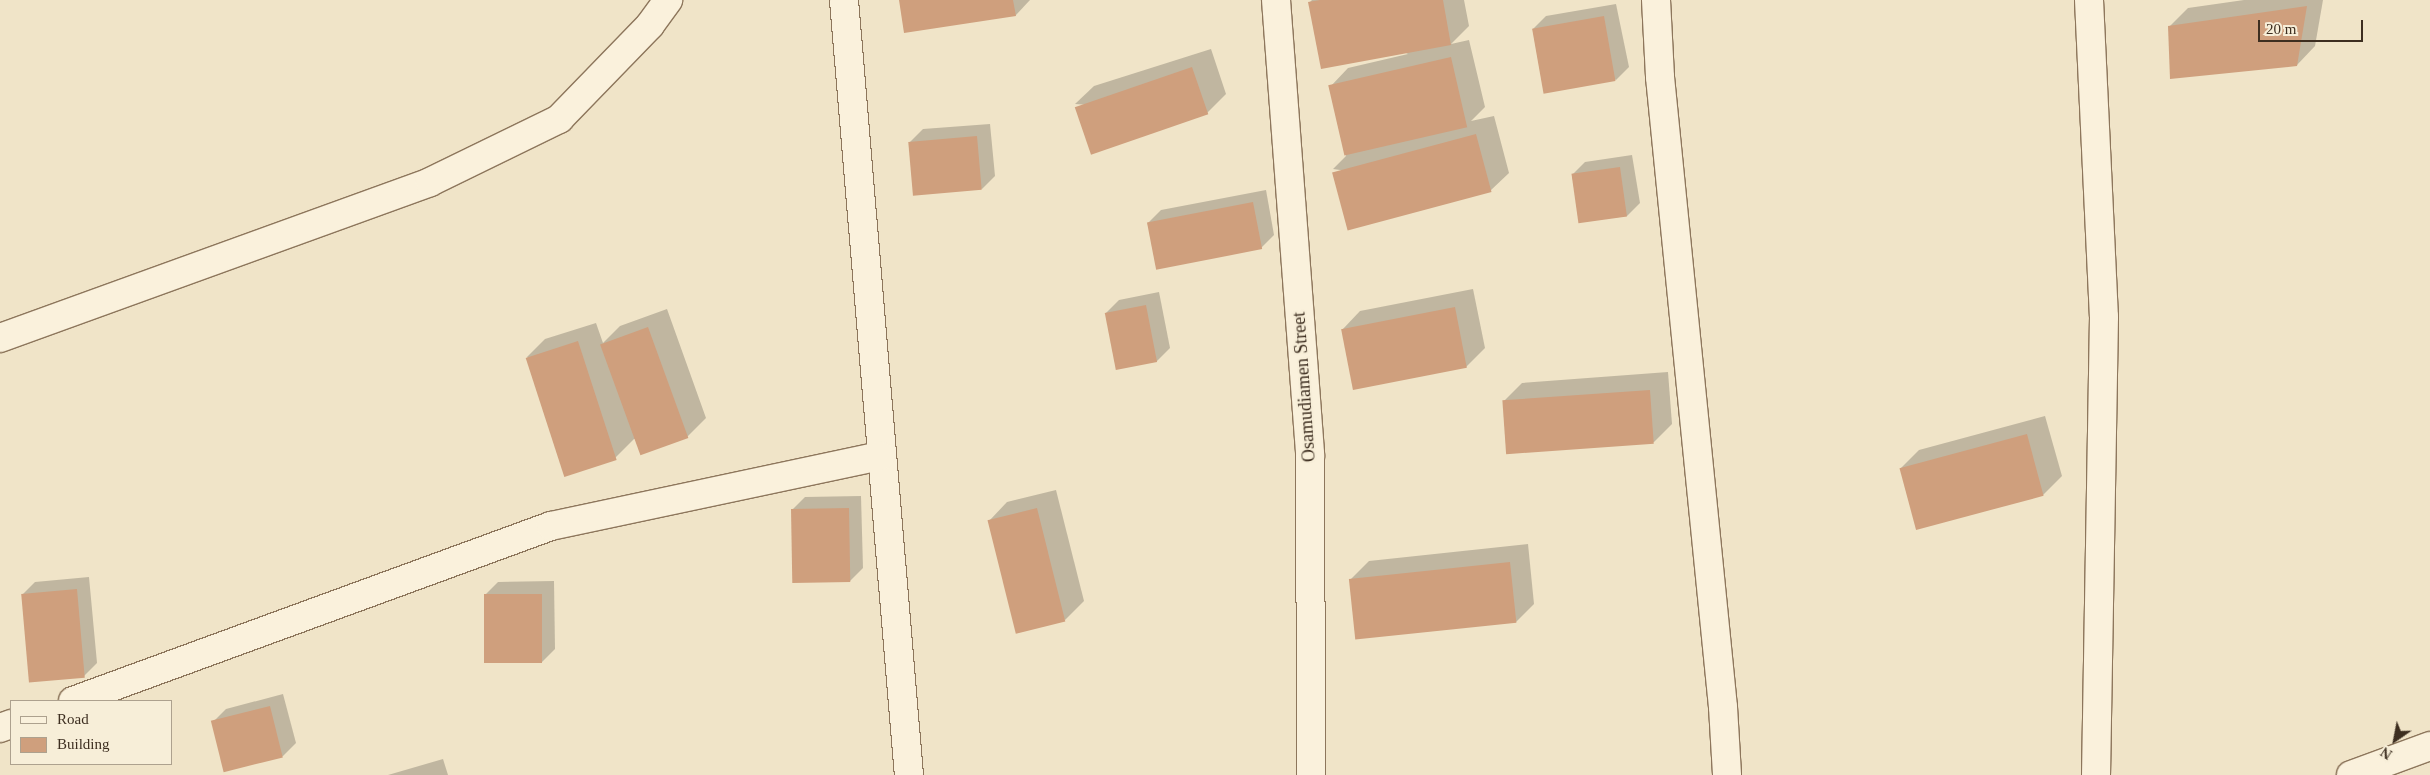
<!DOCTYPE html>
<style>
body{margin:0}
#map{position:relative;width:2430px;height:775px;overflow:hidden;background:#f0e4c8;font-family:"Times New Roman",serif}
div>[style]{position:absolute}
.shadow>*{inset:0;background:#0003}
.building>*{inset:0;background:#cf9f7d;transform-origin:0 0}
.roads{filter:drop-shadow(1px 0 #8d765c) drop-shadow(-1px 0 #8d765c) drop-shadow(0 1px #8d765c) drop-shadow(0 -1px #8d765c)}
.minor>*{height:28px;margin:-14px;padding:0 14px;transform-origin:14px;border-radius:14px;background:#faf1dc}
span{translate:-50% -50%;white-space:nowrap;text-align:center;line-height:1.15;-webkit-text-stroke:4px #f7eed8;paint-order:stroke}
.street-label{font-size:18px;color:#3d2e20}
.legend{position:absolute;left:10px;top:700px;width:162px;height:65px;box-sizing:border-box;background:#f7eed8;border:1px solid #ada18e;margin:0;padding:6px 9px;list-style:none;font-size:15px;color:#3d2e20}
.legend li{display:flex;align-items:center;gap:10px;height:25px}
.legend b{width:25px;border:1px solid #ada18e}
.north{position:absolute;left:2370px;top:715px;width:50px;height:50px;-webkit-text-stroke:4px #f7eed8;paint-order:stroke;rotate:213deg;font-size:14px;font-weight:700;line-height:20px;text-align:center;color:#3d2e20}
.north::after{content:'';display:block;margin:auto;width:18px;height:22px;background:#3d2e20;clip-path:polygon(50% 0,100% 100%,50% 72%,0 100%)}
.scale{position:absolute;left:2258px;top:20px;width:105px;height:22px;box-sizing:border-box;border:2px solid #3d2e20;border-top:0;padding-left:6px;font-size:15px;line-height:18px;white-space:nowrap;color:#3d2e20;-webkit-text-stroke:4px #f7eed8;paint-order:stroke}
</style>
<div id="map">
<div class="shadow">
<i style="clip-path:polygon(900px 0,1030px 0,1016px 15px)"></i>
<i style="clip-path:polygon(1312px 0,1464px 0,1469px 26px,1451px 44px,1469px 40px,1485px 107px,1471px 121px,1494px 116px,1509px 173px,1490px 191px,1333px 169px,1346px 156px,1330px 87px,1348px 68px,1408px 54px,1309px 3px)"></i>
<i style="clip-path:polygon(2244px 0,2323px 0,2315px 46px,2297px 65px,2169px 27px,2188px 8px)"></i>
<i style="clip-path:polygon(1616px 4px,1629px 67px,1616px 80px,1533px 29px,1546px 16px)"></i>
<i style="clip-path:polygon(1211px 49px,1226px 94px,1207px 113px,1075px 104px,1094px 86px)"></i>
<i style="clip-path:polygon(990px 124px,995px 176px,982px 189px,910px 142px,923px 129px)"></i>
<i style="clip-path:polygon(1632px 155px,1640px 203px,1627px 216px,1580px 222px,1572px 175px,1585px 162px)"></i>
<i style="clip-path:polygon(1266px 190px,1274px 235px,1261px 248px,1148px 223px,1161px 210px)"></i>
<i style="clip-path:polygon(1473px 289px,1485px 348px,1466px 367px,1342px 330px,1360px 311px)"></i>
<i style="clip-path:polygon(1159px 292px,1170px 348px,1157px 361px,1117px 368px,1106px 313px,1119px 300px)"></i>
<i style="clip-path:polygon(667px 309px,706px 418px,687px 437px,634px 439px,615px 458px,527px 357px,545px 339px,596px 323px,603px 343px,620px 326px)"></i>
<i style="clip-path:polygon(1668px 372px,1672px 424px,1654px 442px,1508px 453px,1504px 401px,1522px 383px)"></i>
<i style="clip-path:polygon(2045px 416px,2062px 476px,2043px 495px,1901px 468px,1919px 450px)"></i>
<i style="clip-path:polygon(1056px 490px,1084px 601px,1065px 620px,989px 521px,1007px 502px)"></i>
<i style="clip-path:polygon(861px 496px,863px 568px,850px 581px,792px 510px,805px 497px)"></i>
<i style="clip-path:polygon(1528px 544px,1534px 604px,1516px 622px,1350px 580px,1369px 561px)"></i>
<i style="clip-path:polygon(89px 577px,97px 663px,84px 676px,22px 595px,35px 582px)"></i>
<i style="clip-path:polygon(554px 581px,555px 649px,542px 662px,485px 595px,498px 582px)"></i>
<i style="clip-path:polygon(283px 694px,296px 743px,283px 756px,226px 770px,213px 722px,226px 709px)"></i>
<i style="clip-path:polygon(443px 759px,448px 775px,388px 775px)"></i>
</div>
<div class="building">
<i style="clip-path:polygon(899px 0,1013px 0,1016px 16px,904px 33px)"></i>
<i style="clip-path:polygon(1320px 0,1443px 0,1451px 45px,1321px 69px,1308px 2px)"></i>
<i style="clip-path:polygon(2307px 6px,2297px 66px,2170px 79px,2168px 26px)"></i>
<i style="left:1604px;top:16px;width:66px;height:73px;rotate:80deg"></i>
<i style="left:1451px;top:57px;width:72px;height:126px;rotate:77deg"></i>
<i style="left:1192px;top:67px;width:50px;height:124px;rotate:71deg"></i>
<i style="left:1476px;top:134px;width:60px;height:149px;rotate:75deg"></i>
<i style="left:977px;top:136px;width:54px;height:69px;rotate:85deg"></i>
<i style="left:1620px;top:167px;width:50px;height:49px;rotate:82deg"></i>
<i style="left:1253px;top:202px;width:48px;height:108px;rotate:79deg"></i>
<i style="left:1146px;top:305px;width:58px;height:42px;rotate:79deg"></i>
<i style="left:1455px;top:307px;width:62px;height:116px;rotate:79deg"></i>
<i style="left:648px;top:327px;width:118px;height:51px;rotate:70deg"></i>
<i style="left:578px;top:341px;width:125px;height:55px;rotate:72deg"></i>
<i style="left:1650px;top:390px;width:54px;height:148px;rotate:86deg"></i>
<i style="left:2027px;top:434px;width:64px;height:132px;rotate:75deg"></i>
<i style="left:849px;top:508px;width:74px;height:58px;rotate:89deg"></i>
<i style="left:1037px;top:508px;width:117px;height:51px;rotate:76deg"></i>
<i style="left:1510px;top:562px;width:61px;height:162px;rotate:84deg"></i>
<i style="left:77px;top:589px;width:89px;height:56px;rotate:85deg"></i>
<i style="left:484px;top:594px;width:58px;height:69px"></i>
<i style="left:270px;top:706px;width:53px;height:61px;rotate:76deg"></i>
</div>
<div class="roads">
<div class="minor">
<i style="left:844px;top:0;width:778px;rotate:85.21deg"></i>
<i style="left:1276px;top:0;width:456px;rotate:85.7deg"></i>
<i style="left:1310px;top:455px;width:320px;rotate:89.8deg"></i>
<i style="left:1656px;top:0;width:77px;rotate:87deg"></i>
<i style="left:1660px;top:77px;width:633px;rotate:84.29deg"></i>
<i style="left:1723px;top:707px;width:68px;rotate:86.6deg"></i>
<i style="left:2089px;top:0;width:317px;rotate:87.3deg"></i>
<i style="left:2104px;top:317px;width:458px;rotate:91deg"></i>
<i style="left:0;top:338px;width:457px;rotate:-19.9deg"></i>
<i style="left:430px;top:182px;width:144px;rotate:-26deg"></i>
<i style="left:559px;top:119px;width:131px;rotate:-45.9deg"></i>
<i style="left:650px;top:25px;width:31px;rotate:-54deg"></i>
<i style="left:73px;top:701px;width:509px;rotate:-20.11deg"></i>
<i style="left:551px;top:526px;width:337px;rotate:-12deg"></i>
<i style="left:0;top:728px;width:12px;rotate:-20deg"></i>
<i style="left:2351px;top:775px;width:84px;rotate:-20.2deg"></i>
</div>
</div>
<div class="street-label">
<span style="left:1304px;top:387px;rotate:-94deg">Osamudiamen Street</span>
</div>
<ul class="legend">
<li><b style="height:6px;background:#faf1dc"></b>Road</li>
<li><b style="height:14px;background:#cf9f7d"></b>Building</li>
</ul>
<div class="north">N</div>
<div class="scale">20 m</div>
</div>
